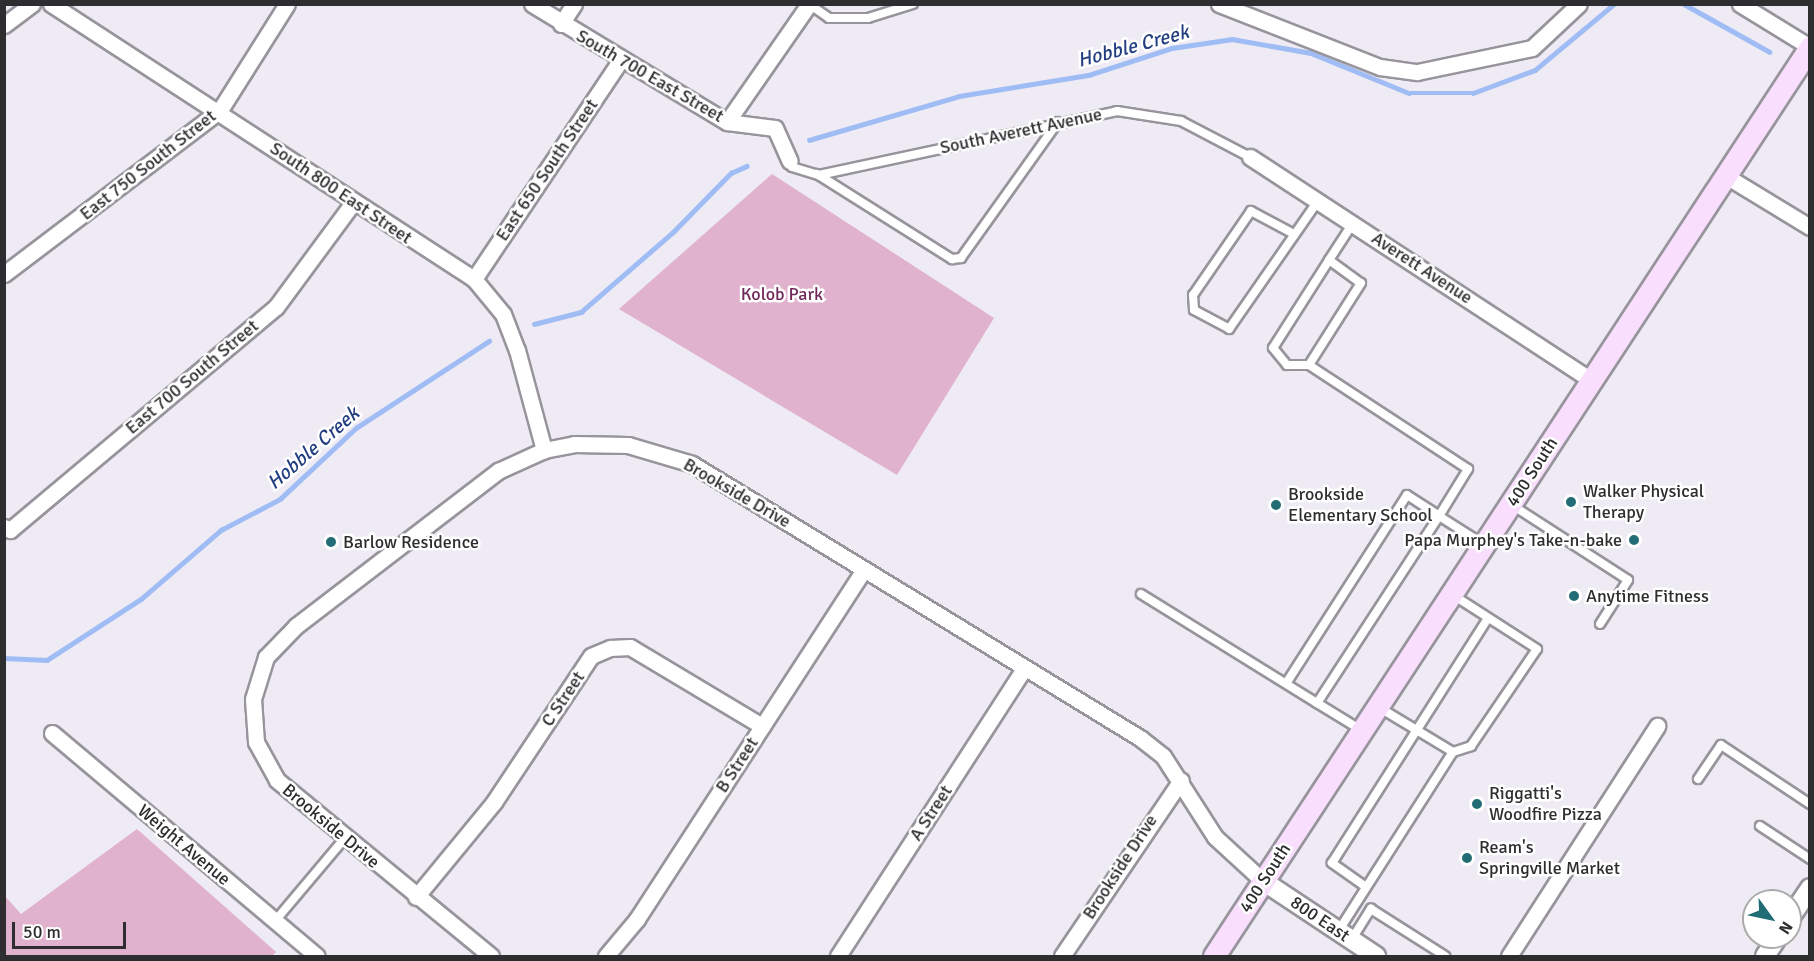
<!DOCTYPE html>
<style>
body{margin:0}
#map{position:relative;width:1814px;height:961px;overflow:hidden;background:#eeebf4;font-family:Signika,sans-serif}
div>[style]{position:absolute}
.green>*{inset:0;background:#e0b2cd}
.stream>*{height:4.5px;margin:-2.25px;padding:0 2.25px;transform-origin:2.25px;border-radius:2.25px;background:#a0bcf5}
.roads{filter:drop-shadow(2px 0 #97949c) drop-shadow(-2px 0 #97949c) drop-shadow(0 2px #97949c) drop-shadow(0 -2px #97949c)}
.service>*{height:8px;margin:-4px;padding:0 4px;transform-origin:4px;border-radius:4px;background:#fff}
.minor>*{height:15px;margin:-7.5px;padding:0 7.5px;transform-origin:7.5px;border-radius:7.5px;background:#fff}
.tertiary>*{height:18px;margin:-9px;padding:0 9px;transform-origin:9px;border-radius:9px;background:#fff}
.secondary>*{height:21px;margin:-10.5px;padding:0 10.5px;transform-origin:10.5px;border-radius:10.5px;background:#f9dffd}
.dots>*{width:16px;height:16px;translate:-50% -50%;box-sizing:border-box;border:3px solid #fff;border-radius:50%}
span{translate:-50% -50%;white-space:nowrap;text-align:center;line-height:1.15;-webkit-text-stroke:5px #fff;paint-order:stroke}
.street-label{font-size:18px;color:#2e2d30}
.park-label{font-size:18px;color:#71295a}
.poi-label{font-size:18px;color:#2e2d30}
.left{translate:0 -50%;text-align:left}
.right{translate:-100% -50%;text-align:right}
.water-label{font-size:20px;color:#233f82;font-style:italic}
.frame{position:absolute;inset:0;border:6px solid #2e2d30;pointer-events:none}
.north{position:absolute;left:1742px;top:889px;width:60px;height:60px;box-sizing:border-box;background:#fff;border:2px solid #ababac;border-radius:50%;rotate:123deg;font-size:16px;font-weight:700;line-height:24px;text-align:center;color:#2e2d30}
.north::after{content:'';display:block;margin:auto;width:21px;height:27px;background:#226d75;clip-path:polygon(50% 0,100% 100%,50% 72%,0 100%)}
.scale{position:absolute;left:12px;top:922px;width:114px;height:27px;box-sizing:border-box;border:3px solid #2e2d30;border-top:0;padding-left:8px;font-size:18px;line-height:21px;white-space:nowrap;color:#2e2d30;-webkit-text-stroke:4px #fff;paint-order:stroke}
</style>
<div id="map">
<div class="green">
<i style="clip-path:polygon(772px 174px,994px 318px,897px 475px,619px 309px)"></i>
<i style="clip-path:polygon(137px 829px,276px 952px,272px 956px,5px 956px,5px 896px,21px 914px)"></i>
</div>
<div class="stream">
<i style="left:1684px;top:4px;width:98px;rotate:29.2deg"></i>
<i style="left:809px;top:140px;width:156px;rotate:-16.3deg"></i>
<i style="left:959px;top:96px;width:132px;rotate:-9.2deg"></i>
<i style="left:1089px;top:75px;width:87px;rotate:-18deg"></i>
<i style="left:1172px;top:48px;width:61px;rotate:-8.5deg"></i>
<i style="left:1232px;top:39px;width:80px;rotate:10deg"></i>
<i style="left:1311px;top:53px;width:106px;rotate:22.2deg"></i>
<i style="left:1409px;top:93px;width:64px"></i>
<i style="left:1473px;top:93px;width:66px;rotate:-20.4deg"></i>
<i style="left:1535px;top:70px;width:103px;rotate:-39.9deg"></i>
<i style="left:534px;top:324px;width:49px;rotate:-14.3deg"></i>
<i style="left:581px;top:312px;width:122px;rotate:-41deg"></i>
<i style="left:673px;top:232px;width:83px;rotate:-45.5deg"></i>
<i style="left:731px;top:173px;width:17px;rotate:-24deg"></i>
<i style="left:4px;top:658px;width:43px;rotate:2.7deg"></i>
<i style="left:47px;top:660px;width:112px;rotate:-33deg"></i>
<i style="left:141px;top:599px;width:106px;rotate:-40.8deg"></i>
<i style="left:221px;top:530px;width:67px;rotate:-27.7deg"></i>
<i style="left:280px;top:499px;width:104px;rotate:-43.1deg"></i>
<i style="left:356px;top:428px;width:159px;rotate:-33.2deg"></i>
</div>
<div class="roads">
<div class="service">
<i style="left:809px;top:4px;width:24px;rotate:35deg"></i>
<i style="left:829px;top:18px;width:39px"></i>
<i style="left:868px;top:18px;width:47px;rotate:-17.3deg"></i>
<i style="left:790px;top:161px;width:6px;rotate:72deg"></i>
<i style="left:792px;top:167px;width:28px;rotate:17deg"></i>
<i style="left:819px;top:175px;width:305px;rotate:-12.1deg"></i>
<i style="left:1117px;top:111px;width:65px;rotate:8.9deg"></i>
<i style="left:1181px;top:121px;width:78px;rotate:27.6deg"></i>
<i style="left:817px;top:174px;width:160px;rotate:32.2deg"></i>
<i style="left:952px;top:259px;width:9px;rotate:-6deg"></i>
<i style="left:961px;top:258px;width:167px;rotate:-54.5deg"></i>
<i style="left:1294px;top:234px;width:49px;rotate:-151.9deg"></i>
<i style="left:1251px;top:211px;width:102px;rotate:124.6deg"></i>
<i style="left:1193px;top:295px;width:15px;rotate:86deg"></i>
<i style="left:1194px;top:310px;width:40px;rotate:28deg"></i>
<i style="left:1229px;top:329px;width:156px;rotate:-55.2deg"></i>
<i style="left:1329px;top:260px;width:39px;rotate:36deg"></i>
<i style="left:1361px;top:283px;width:97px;rotate:122.4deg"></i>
<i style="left:1309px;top:365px;width:22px;rotate:180deg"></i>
<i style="left:1287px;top:365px;width:22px;rotate:-129deg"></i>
<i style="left:1273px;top:348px;width:104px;rotate:-57.5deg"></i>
<i style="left:1329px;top:260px;width:44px;rotate:-57deg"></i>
<i style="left:1309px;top:365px;width:190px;rotate:33.2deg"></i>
<i style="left:1468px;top:469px;width:55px;rotate:121.7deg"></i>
<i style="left:1439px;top:516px;width:52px;rotate:32.5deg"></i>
<i style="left:1512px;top:505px;width:138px;rotate:32.9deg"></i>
<i style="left:1628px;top:580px;width:52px;rotate:122.5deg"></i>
<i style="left:1141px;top:594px;width:207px;rotate:31.8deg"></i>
<i style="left:1287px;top:682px;width:222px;rotate:-57.3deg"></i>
<i style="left:1407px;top:495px;width:38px;rotate:33deg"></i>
<i style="left:1439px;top:516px;width:223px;rotate:123.1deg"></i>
<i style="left:1317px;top:703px;width:52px;rotate:31.5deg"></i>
<i style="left:1380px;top:708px;width:85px;rotate:31.1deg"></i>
<i style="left:1698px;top:779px;width:41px;rotate:-55.9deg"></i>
<i style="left:1721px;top:745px;width:107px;rotate:33.5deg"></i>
<i style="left:1760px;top:826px;width:60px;rotate:33.4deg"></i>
<i style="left:1366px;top:887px;width:42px;rotate:-144.8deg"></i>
<i style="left:1332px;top:863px;width:290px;rotate:-57.5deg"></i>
<i style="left:275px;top:921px;width:109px;rotate:-49.9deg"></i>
<i style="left:1339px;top:930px;width:211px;rotate:-57.4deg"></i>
<i style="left:1453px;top:752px;width:19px;rotate:-18deg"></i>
<i style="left:1471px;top:746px;width:117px;rotate:-55.8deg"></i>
<i style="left:1537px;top:649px;width:100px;rotate:-147.3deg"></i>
<i style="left:1352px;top:939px;width:36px;rotate:-58deg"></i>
<i style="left:1371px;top:909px;width:88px;rotate:32.4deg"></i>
</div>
<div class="minor">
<i style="left:51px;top:4px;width:505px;rotate:33.03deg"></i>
<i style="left:474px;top:279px;width:45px;rotate:50.4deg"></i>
<i style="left:503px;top:314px;width:39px;rotate:69deg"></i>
<i style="left:517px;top:350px;width:104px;rotate:74.9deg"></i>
<i style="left:532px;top:4px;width:228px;rotate:31.2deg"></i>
<i style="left:727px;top:122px;width:48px;rotate:7.1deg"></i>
<i style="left:775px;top:128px;width:36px;rotate:66deg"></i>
<i style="left:1219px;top:4px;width:173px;rotate:21.4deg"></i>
<i style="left:1380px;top:67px;width:37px;rotate:8deg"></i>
<i style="left:1417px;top:72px;width:117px;rotate:-11.8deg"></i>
<i style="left:1532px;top:48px;width:64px;rotate:-43.1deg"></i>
<i style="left:1740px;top:4px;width:82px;rotate:31.6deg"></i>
<i style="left:561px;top:24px;width:24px;rotate:-57deg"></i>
<i style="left:4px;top:25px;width:35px;rotate:-37deg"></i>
<i style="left:727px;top:122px;width:144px;rotate:-55.2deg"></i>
<i style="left:1250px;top:157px;width:409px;rotate:33.2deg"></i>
<i style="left:1726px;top:176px;width:98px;rotate:31.3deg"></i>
<i style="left:4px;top:274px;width:271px;rotate:-37.2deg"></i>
<i style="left:220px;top:110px;width:125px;rotate:-57.7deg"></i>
<i style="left:474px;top:279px;width:262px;rotate:-56.2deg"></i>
<i style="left:4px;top:527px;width:7px;rotate:27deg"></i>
<i style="left:10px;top:530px;width:347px;rotate:-40deg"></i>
<i style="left:276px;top:307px;width:128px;rotate:-53.6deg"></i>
<i style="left:52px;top:733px;width:346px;rotate:40.1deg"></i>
<i style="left:416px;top:897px;width:123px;rotate:-50.6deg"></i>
<i style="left:494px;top:802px;width:175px;rotate:-56.4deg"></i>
<i style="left:591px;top:656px;width:21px;rotate:-23deg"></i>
<i style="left:610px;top:648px;width:20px;rotate:-3deg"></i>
<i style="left:630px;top:647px;width:154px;rotate:30.9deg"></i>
<i style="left:491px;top:956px;width:277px;rotate:-140.6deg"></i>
<i style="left:277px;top:780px;width:43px;rotate:-118.9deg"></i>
<i style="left:256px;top:742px;width:43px;rotate:-94deg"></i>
<i style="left:253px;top:699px;width:44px;rotate:-72.8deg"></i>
<i style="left:266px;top:657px;width:43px;rotate:-45.9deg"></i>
<i style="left:296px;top:626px;width:255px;rotate:-37.5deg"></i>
<i style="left:498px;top:471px;width:51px;rotate:-24.5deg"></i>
<i style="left:544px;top:450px;width:31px;rotate:-11deg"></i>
<i style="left:574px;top:444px;width:54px;rotate:1.1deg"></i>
<i style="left:628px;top:445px;width:67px;rotate:16.5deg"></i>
<i style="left:692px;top:464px;width:525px;rotate:31.45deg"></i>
<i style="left:1140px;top:738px;width:29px;rotate:38deg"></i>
<i style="left:1163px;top:756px;width:96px;rotate:57.3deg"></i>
<i style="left:1215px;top:837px;width:65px;rotate:42.5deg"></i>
<i style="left:606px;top:956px;width:48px;rotate:-50deg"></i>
<i style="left:637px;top:919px;width:417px;rotate:-57deg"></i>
<i style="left:838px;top:956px;width:342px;rotate:-57.1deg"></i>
<i style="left:1062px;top:956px;width:212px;rotate:-55.9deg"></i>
<i style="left:1509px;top:956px;width:274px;rotate:-57.2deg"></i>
</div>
<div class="tertiary">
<i style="left:1263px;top:881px;width:136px;rotate:33.6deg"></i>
<i style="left:1790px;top:918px;width:36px;rotate:-56deg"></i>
<i style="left:1765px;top:956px;width:23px;rotate:-56deg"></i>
</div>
<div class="secondary">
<i style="left:1214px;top:956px;width:1087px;rotate:-56.75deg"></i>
</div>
</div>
<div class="dots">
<i style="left:1571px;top:502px;background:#226d75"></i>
<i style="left:1276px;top:505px;background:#226d75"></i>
<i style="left:1634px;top:540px;background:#226d75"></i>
<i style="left:331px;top:542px;background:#226d75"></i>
<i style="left:1574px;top:596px;background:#226d75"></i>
<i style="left:1477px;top:804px;background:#226d75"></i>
<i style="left:1467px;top:858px;background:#226d75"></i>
</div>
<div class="street-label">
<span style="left:650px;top:76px;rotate:30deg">South 700 East Street</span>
<span style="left:1021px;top:131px;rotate:-12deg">South Averett Avenue</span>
<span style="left:148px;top:165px;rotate:-38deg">East 750 South Street</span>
<span style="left:547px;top:170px;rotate:-56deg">East 650 South Street</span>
<span style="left:341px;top:193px;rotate:34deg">South 800 East Street</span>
<span style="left:1422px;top:268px;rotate:33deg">Averett Avenue</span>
<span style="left:192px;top:377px;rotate:-40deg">East 700 South Street</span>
<span style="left:1532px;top:472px;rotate:-57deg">400 South</span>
<span style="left:737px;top:493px;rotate:30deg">Brookside Drive</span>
<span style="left:563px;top:699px;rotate:-56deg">C Street</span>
<span style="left:737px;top:765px;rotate:-57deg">B Street</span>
<span style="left:931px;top:813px;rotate:-57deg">A Street</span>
<span style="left:331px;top:826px;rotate:40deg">Brookside Drive</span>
<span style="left:184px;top:845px;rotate:40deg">Weight Avenue</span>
<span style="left:1120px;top:867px;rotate:-57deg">Brookside Drive</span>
<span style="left:1265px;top:878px;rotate:-57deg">400 South</span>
<span style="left:1320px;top:919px;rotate:34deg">800 East</span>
</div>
<div class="park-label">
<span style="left:782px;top:294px">Kolob Park</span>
</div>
<div class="poi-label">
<span class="left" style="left:1583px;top:502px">Walker Physical<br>Therapy</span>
<span class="left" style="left:1288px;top:505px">Brookside<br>Elementary School</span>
<span class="right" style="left:1622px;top:540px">Papa Murphey's Take-n-bake</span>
<span class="left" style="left:343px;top:542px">Barlow Residence</span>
<span class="left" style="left:1586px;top:596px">Anytime Fitness</span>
<span class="left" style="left:1489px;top:804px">Riggatti's<br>Woodfire Pizza</span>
<span class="left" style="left:1479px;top:858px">Ream's<br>Springville Market</span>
</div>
<div class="water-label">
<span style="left:1133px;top:46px;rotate:-15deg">Hobble Creek</span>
<span style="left:313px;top:448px;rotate:-41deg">Hobble Creek</span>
</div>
<div class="frame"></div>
<div class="north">N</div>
<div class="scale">50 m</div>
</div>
